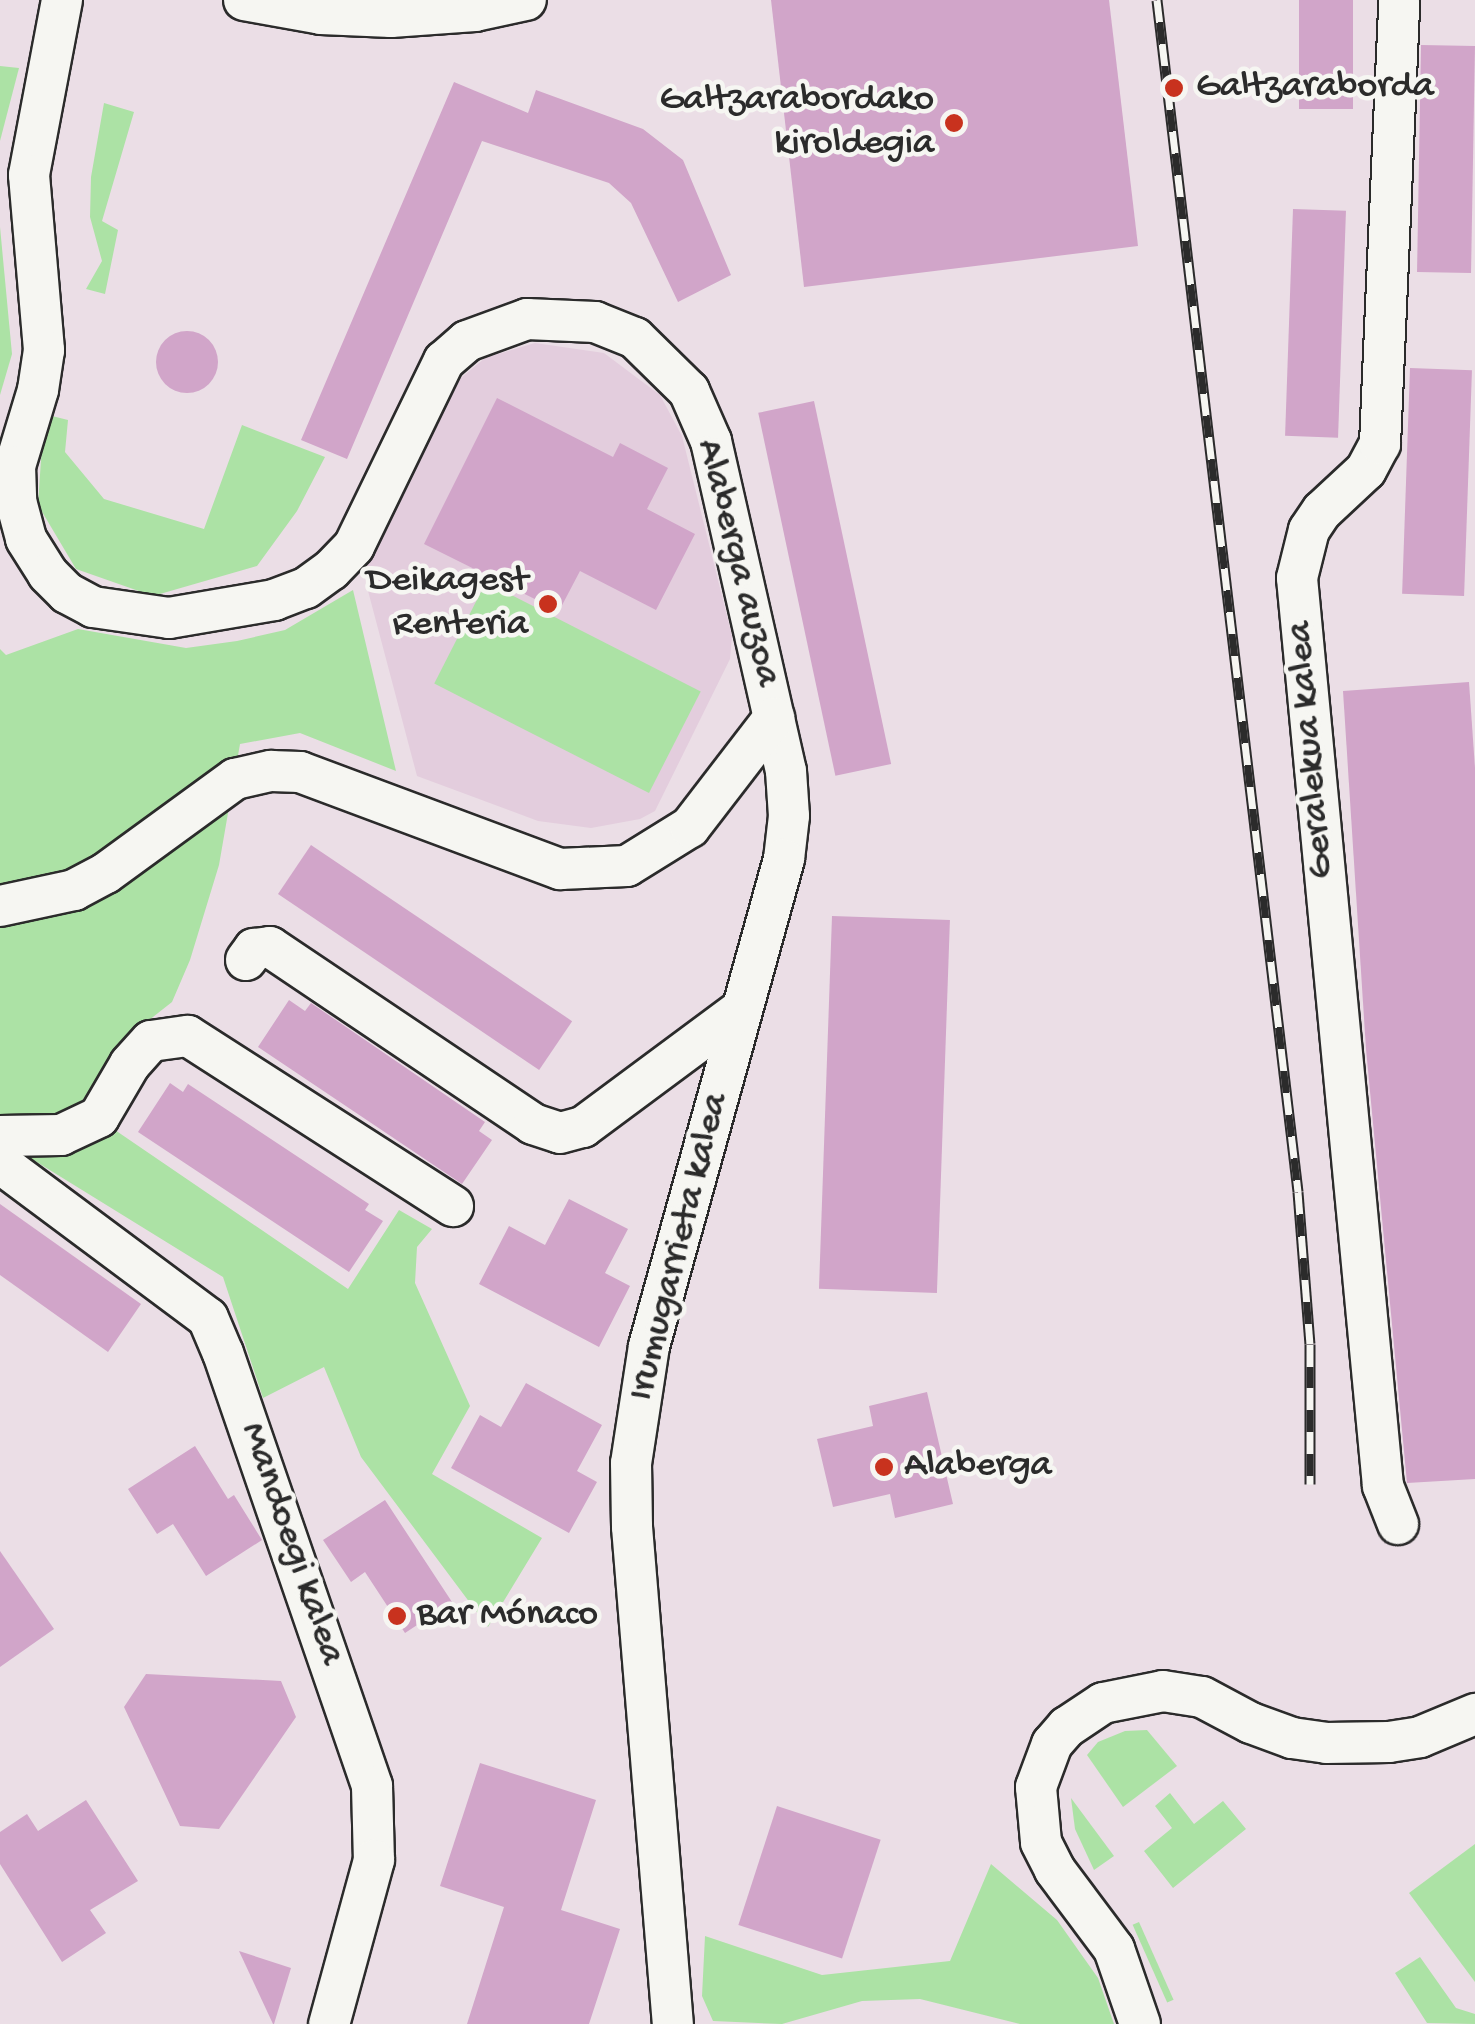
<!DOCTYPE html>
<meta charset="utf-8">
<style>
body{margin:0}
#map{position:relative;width:1475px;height:2024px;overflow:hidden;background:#ebdee6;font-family:"Gochi Hand",sans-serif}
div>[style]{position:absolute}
.built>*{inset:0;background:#e3cddd}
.green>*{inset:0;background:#ace2a5;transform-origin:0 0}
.building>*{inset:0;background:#d1a5c9;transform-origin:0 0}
.round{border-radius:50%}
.roads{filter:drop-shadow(2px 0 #2b2b2b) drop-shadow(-2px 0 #2b2b2b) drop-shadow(0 2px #2b2b2b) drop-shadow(0 -2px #2b2b2b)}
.street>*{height:40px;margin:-20px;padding:0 20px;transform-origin:20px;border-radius:20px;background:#f6f6f2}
.rail>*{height:11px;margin-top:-5.5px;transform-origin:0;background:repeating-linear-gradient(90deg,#f6f6f2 0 22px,#2b2b2b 0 44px);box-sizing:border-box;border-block:2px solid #2b2b2b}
.dots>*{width:28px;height:28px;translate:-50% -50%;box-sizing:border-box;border:5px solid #f6f6f2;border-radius:50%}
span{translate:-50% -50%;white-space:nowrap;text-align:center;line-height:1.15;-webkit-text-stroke:9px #f6f6f2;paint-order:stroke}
.poi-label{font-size:38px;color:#2b2b2b}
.left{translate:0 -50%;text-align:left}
.right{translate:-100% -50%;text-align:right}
.street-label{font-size:38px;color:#2b2b2b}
</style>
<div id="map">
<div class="built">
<i style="clip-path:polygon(535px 343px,604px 353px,660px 395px,682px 436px,732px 636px,730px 659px,655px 811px,640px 819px,591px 828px,538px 821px,417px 776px,363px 572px,410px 483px,450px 387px,485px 358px)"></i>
</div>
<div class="green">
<i style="clip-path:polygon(0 66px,19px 68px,0 141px)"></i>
<i style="clip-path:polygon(104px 103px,134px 112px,102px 221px,118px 230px,105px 294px,86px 289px,102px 261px,90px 217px,91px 177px)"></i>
<i style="clip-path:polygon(0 227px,12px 354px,0 395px)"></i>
<i style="clip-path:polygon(44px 414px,68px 420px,65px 452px,104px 499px,204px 529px,242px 425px,325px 457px,297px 511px,257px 566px,153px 596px,76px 569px,38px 505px)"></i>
<i style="left:486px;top:582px;width:241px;height:114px;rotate:27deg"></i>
<i style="clip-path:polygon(353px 590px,396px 771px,300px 733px,240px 744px,219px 865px,190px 960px,172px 1002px,125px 1039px,80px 1104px,32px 1122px,0 1119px,0 649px,6px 655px,78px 629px,186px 648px,237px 641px,285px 630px)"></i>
<i style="clip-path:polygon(112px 1128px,348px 1289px,399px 1210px,432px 1229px,417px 1247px,415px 1283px,470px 1406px,432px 1474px,542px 1538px,488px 1627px,361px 1457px,324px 1367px,263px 1398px,223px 1277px,27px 1156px,81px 1145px)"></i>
<i style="clip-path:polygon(1147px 1730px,1177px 1766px,1123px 1807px,1087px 1755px,1098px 1742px,1125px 1731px)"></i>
<i style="clip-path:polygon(1170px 1793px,1194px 1824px,1223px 1801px,1246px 1829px,1173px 1888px,1144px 1851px,1172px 1828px,1155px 1806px)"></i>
<i style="clip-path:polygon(1071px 1798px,1114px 1856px,1094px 1870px,1075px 1829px)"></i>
<i style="clip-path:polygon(1475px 1844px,1475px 1982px,1409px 1893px)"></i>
<i style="clip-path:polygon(991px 1864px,1057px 1920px,1098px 1978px,1114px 2024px,1020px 2024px,920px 1999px,862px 2001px,782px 2024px,713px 2021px,702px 1996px,705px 1936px,822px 1975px,950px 1961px)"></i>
<i style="left:1139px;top:1922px;width:85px;height:7px;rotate:66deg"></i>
<i style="clip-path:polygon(1420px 1957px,1456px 2008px,1475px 2014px,1475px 2024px,1427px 2023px,1395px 1973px)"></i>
</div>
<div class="building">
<i style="clip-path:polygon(771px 0,1109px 0,1138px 246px,804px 287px)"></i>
<i style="left:1299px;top:0;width:54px;height:109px"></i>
<i style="left:1421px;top:45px;width:54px;height:227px;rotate:1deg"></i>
<i style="clip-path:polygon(454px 82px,528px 113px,536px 90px,643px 129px,683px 160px,731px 275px,678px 302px,631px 203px,609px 183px,482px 141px,347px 459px,301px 440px)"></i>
<i style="left:1293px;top:209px;width:53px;height:227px;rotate:2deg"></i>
<i class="round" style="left:156px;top:331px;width:62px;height:62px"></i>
<i style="left:1410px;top:368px;width:62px;height:226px;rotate:2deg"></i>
<i style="clip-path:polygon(497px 398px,613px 457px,620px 443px,668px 468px,647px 509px,695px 534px,656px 610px,580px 571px,559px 611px,424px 544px)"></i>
<i style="left:814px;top:401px;width:371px;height:57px;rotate:78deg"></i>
<i style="clip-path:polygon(1469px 682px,1475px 768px,1475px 1479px,1407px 1483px,1366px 1049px,1343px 691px)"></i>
<i style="left:311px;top:845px;width:315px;height:59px;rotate:34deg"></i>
<i style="left:832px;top:916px;width:118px;height:373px;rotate:2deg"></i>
<i style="clip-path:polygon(289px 1000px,305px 1011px,311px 1003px,485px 1122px,479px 1131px,492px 1140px,462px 1184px,258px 1047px)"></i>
<i style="clip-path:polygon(170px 1083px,183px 1092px,188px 1084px,369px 1204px,365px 1210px,383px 1221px,349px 1272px,138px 1132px)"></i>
<i style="clip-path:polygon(569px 1199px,628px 1229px,605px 1273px,630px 1286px,599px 1347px,479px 1284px,509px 1226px,545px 1245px)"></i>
<i style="clip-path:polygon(0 1204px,141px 1304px,108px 1352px,0 1275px)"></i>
<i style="clip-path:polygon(526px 1383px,602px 1425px,577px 1471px,597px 1482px,569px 1533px,451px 1468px,480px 1415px,501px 1427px)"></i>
<i style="clip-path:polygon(927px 1392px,953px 1504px,895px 1518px,890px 1494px,833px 1507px,817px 1439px,873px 1426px,869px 1406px)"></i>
<i style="clip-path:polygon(195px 1446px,228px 1499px,234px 1495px,262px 1540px,206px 1576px,173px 1524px,157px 1534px,128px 1489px)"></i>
<i style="clip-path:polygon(385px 1500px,452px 1602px,405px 1633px,365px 1572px,351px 1582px,323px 1540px)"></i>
<i style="clip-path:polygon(0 1551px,54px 1629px,0 1667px)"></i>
<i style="clip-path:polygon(146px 1674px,281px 1681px,296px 1717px,219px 1829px,180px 1826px,157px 1777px,124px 1707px)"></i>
<i style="clip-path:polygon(480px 1763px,596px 1800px,561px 1910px,620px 1929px,589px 2024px,467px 2024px,504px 1907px,440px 1886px)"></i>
<i style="clip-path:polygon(86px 1800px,138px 1881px,90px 1910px,106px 1933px,62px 1962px,0 1864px,0 1832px,27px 1814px,38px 1831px)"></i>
<i style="left:777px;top:1806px;width:109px;height:125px;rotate:18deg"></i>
<i style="clip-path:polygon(239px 1951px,291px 1968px,274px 2024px,273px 2024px)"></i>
</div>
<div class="roads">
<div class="street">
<i style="left:62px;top:0;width:178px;rotate:100.7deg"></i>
<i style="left:29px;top:175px;width:176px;rotate:85.1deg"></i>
<i style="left:44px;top:350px;width:40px;rotate:98.5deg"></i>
<i style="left:38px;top:390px;width:79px;rotate:106.8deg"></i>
<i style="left:15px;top:466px;width:35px;rotate:88deg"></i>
<i style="left:16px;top:501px;width:39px;rotate:75deg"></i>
<i style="left:26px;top:539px;width:41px;rotate:57.8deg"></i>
<i style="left:48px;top:574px;width:27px;rotate:45deg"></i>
<i style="left:67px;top:593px;width:30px;rotate:28deg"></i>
<i style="left:93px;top:607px;width:77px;rotate:8.2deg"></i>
<i style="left:169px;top:618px;width:107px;rotate:-9.7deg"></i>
<i style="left:274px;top:600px;width:34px;rotate:-21deg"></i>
<i style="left:306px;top:588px;width:31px;rotate:-36deg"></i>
<i style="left:331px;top:570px;width:33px;rotate:-46deg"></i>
<i style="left:354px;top:546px;width:206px;rotate:-64.1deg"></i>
<i style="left:444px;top:361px;width:30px;rotate:-41deg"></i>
<i style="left:467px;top:341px;width:64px;rotate:-20.1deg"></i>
<i style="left:527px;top:319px;width:68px;rotate:2.5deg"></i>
<i style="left:595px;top:322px;width:43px;rotate:21.8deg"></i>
<i style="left:635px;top:338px;width:76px;rotate:44.5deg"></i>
<i style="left:689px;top:391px;width:55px;rotate:66.3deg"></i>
<i style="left:711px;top:441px;width:338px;rotate:77.2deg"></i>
<i style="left:786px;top:771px;width:45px;rotate:86.2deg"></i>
<i style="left:789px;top:816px;width:43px;rotate:96.6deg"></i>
<i style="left:784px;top:859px;width:505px;rotate:105.49deg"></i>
<i style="left:649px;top:1346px;width:118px;rotate:98.7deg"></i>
<i style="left:631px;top:1463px;width:64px;rotate:89.1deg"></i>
<i style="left:632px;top:1527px;width:499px;rotate:85.3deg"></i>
<i style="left:244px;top:0;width:78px;rotate:10.3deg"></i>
<i style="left:321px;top:14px;width:70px;rotate:2.5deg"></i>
<i style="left:391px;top:17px;width:84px;rotate:-4.1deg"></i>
<i style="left:475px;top:11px;width:52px;rotate:-12.2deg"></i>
<i style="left:0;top:906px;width:76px;rotate:-12.2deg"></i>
<i style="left:74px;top:890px;width:36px;rotate:-28deg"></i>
<i style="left:106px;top:873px;width:160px;rotate:-36.1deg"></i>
<i style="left:235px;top:779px;width:37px;rotate:-13deg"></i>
<i style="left:271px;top:771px;width:29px;rotate:2deg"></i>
<i style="left:300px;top:772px;width:278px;rotate:20.5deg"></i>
<i style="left:560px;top:869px;width:67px;rotate:-2.6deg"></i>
<i style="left:627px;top:866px;width:74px;rotate:-31.8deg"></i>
<i style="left:690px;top:827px;width:138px;rotate:-52.4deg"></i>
<i style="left:246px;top:960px;width:14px;rotate:-54deg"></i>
<i style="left:254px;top:949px;width:16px;rotate:-7deg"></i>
<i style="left:270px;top:947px;width:317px;rotate:33.9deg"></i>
<i style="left:533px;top:1124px;width:28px;rotate:18deg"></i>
<i style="left:560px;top:1133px;width:24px;rotate:-15deg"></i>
<i style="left:583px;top:1127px;width:198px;rotate:-36.6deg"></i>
<i style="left:0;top:1136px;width:61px;rotate:-0.9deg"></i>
<i style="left:61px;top:1135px;width:42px;rotate:-25.3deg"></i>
<i style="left:99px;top:1117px;width:61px;rotate:-59.7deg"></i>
<i style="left:130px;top:1064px;width:31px;rotate:-48deg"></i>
<i style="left:151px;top:1041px;width:37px;rotate:-8deg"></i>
<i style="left:188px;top:1036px;width:315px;rotate:32.7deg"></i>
<i style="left:0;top:1163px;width:259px;rotate:36.7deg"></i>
<i style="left:208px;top:1318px;width:38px;rotate:67deg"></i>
<i style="left:223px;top:1353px;width:458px;rotate:71deg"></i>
<i style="left:372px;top:1786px;width:74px;rotate:88.5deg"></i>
<i style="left:374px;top:1860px;width:170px;rotate:105.3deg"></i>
<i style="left:1398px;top:1524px;width:41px;rotate:-111.5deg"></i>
<i style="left:1383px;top:1486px;width:912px;rotate:-95.41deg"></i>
<i style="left:1297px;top:578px;width:49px;rotate:-76deg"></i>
<i style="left:1309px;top:530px;width:23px;rotate:-56deg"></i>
<i style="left:1322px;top:511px;width:60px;rotate:-43deg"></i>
<i style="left:1366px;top:470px;width:30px;rotate:-62deg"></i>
<i style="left:1380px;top:444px;width:444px;rotate:-87.5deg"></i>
<i style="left:1140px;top:2024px;width:79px;rotate:-109.1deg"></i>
<i style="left:1114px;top:1949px;width:99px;rotate:-126.8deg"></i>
<i style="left:1055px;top:1870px;width:31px;rotate:-117deg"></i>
<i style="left:1041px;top:1842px;width:55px;rotate:-95.2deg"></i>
<i style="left:1036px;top:1787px;width:46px;rotate:-69.6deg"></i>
<i style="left:1052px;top:1744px;width:23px;rotate:-49deg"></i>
<i style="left:1067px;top:1727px;width:43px;rotate:-33.7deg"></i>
<i style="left:1103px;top:1703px;width:61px;rotate:-11.3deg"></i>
<i style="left:1163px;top:1691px;width:39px;rotate:9deg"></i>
<i style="left:1202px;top:1697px;width:55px;rotate:28deg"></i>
<i style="left:1251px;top:1723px;width:44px;rotate:20.1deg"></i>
<i style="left:1292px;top:1738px;width:34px;rotate:8deg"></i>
<i style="left:1326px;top:1743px;width:63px;rotate:-0.9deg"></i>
<i style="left:1389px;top:1742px;width:31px;rotate:-9deg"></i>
<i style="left:1420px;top:1737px;width:60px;rotate:-22.7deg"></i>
</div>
</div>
<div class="rail">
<i style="left:1157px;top:0;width:1200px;rotate:83.25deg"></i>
<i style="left:1298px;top:1192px;width:152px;rotate:85.5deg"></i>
<i style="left:1310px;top:1344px;width:140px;rotate:90deg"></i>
</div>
<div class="dots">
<i style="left:1174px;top:88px;background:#c8321e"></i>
<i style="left:954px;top:123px;background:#c8321e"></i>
<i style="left:548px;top:604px;background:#c8321e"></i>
<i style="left:884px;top:1467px;background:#c8321e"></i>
<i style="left:397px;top:1616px;background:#c8321e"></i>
</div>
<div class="poi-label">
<span class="left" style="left:1196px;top:88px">Galtzaraborda</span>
<span class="right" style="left:934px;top:123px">Galtzarabordako<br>kiroldegia</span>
<span class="right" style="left:528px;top:604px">Deikagest<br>Renteria</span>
<span class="left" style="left:904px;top:1467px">Alaberga</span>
<span class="left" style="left:417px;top:1616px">Bar Mónaco</span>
</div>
<div class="street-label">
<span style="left:737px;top:563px;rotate:76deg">Alaberga auzoa</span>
<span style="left:1312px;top:750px;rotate:-95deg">Geralekua kalea</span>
<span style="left:680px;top:1247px;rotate:-76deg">Irumugarrieta kalea</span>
<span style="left:291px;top:1544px;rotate:71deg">Mandoegi kalea</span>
</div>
</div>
